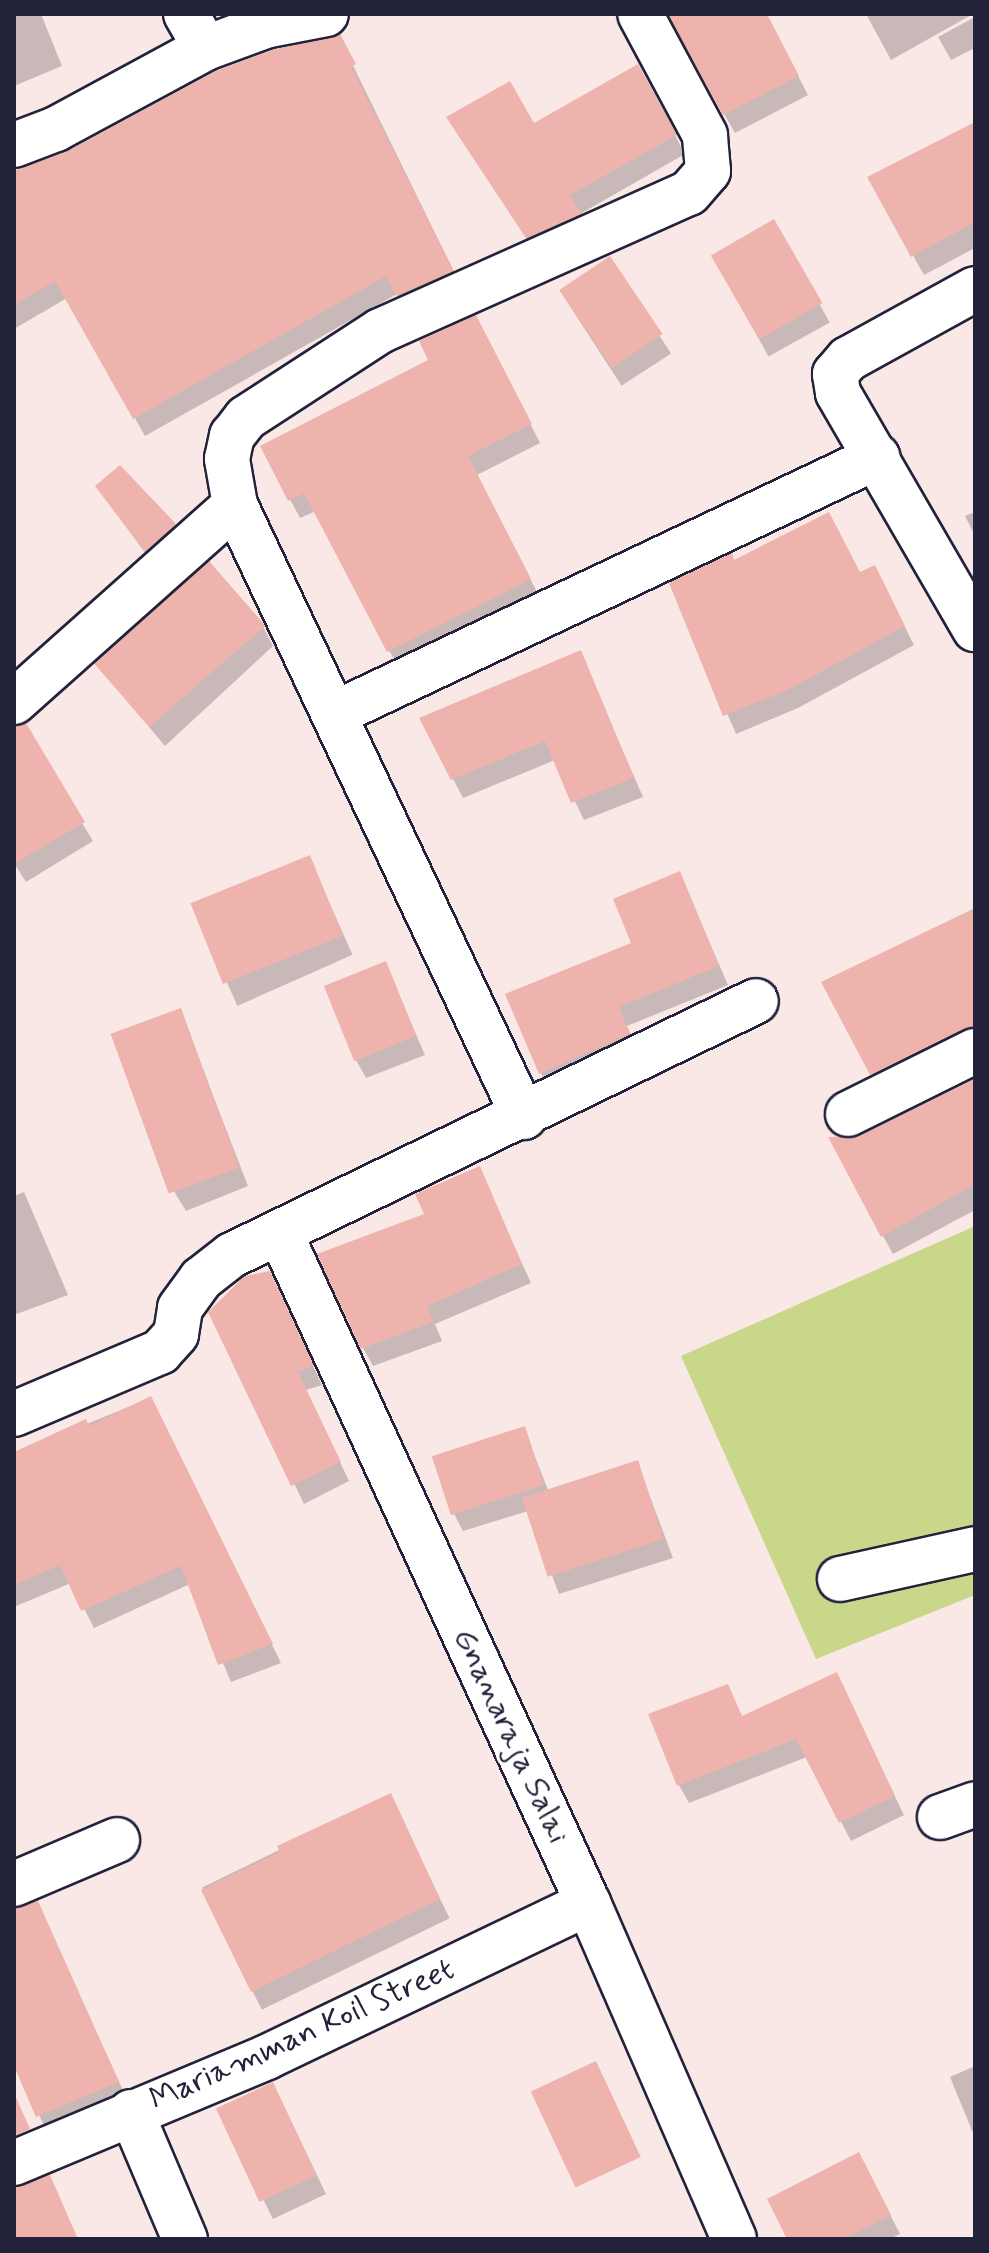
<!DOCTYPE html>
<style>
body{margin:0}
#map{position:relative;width:989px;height:2253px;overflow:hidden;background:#fae8e6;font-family:Mynerve,sans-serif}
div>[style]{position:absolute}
.green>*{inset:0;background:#c9d78b}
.shadow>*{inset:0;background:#0003;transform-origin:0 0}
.building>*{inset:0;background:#eeb3ac;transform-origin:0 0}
.roads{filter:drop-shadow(2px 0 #22223b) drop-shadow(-2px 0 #22223b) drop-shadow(0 2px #22223b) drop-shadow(0 -2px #22223b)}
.street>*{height:44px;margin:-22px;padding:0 22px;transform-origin:22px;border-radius:22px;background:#fff}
span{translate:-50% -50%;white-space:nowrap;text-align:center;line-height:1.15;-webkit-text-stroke:6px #fff;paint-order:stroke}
.street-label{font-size:32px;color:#22223b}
.frame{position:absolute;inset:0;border:16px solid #22223b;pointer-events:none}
</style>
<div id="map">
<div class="green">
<i style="clip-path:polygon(975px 1226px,975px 1595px,816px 1659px,681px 1356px)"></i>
</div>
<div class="shadow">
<i style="clip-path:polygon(14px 14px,41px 14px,62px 66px,14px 86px)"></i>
<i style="clip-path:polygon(667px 14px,766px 14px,808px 95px,735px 133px)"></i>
<i style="clip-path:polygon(866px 14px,973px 14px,891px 60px)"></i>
<i style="clip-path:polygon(975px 17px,975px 48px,951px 60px,938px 37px)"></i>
<i style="clip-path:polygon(339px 37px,463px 290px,408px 314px,397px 294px,145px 436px,67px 298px,14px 329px,14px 179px,217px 73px)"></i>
<i style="clip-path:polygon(648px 85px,685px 154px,580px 214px,590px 232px,538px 256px,459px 136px,533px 126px)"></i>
<i style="clip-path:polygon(975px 148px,975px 248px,924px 275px,869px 178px)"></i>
<i style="left:774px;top:222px;width:115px;height:70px;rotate:61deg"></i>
<i style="left:609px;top:258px;width:114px;height:59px;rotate:57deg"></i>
<i style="clip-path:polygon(486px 336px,540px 443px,477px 475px,540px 598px,399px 669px,316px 511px,300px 518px,262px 447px)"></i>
<i style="clip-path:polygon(97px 487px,174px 526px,184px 544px,157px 569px)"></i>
<i style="clip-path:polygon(975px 512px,975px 536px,965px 516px)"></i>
<i style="clip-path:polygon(734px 562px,860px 575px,884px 586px,914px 645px,798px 708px,736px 734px,671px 584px)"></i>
<i style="clip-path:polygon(263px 627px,273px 646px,165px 746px,97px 665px)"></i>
<i style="clip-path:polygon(580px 653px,643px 797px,584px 820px,555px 760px,463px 798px,422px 719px)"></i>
<i style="clip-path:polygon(24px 726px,93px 841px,26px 882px,14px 863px,14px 727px)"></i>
<i style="left:309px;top:857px;width:107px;height:126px;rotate:66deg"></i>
<i style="clip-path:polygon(680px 874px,728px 985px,627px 1026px,639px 1053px,551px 1091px,541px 1073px)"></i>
<i style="clip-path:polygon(975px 910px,975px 1046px,883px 1092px,824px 983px)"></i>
<i style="clip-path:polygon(385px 963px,425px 1055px,366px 1078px,356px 1060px)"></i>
<i style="clip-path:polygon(180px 1010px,248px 1186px,186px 1211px,175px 1193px)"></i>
<i style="clip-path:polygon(975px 1081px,975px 1210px,893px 1254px,883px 1236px,860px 1138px)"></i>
<i style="clip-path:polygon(479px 1169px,531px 1283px,435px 1324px,442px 1341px,373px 1366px,363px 1348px,427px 1215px)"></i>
<i style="clip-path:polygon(24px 1192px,68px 1295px,14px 1315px,14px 1196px)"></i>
<i style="clip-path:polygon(269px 1273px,322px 1385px,306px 1390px,349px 1481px,304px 1504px,211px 1312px)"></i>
<i style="clip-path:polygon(150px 1398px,281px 1663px,231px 1682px,190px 1584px,94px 1628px,71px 1583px,14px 1607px,14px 1454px)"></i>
<i style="clip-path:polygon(524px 1429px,548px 1490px,637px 1462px,673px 1558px,559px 1594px,528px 1511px,463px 1531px,453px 1512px)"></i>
<i style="clip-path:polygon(836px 1675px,904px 1815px,851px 1841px,807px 1757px,689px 1803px,679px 1785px,727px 1686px,743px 1718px)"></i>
<i style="left:390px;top:1796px;width:136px;height:209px;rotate:64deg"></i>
<i style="clip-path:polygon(37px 1903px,128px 2101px,48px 2134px,14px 2061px,14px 1910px)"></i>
<i style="clip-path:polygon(975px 2066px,975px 2138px,950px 2077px)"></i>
<i style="clip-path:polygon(282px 2102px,326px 2194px,273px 2219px,218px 2109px)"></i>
<i style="clip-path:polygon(869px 2173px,900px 2234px,890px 2239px,789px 2239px)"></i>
</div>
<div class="building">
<i style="clip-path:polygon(668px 14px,767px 14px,799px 76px,723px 115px)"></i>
<i style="clip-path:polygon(340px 34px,356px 64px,351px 67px,454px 271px,396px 296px,386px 276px,133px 419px,55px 281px,14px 305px,14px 171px,68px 151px,216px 71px,272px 50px)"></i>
<i style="clip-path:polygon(638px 64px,677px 135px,570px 195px,582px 214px,526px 238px,446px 117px,510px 81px,534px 123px)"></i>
<i style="clip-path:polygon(975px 122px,975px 222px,911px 257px,867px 177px)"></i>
<i style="left:774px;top:219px;width:97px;height:73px;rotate:60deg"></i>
<i style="left:610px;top:256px;width:94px;height:61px;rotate:56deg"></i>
<i style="clip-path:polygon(476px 315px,532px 424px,468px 456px,531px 579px,387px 652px,304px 493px,288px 501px,260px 446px,428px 360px,419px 341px)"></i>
<i style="clip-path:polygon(120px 465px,176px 524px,145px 552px,95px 486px)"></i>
<i style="clip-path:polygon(829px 512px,860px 572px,875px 565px,905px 626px,788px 690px,723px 716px,669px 583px,732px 553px,734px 560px)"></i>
<i style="left:209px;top:561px;width:86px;height:154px;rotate:49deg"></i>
<i style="clip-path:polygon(581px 650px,634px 778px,571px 803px,545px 741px,451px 780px,419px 718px)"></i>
<i style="clip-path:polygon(26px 723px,85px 822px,14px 864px,14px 726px)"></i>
<i style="left:310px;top:855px;width:87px;height:129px;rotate:68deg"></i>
<i style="clip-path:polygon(680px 871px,719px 966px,619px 1007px,630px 1034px,539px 1074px,505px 994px,631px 943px,613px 899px)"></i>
<i style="clip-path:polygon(975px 908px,975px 1026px,870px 1075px,821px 982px)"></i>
<i style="left:386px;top:961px;width:81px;height:67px;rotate:68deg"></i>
<i style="left:181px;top:1008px;width:170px;height:75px;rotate:70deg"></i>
<i style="clip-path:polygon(975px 1079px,975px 1184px,881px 1237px,828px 1137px,859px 1136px)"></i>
<i style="clip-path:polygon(480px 1166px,522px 1264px,427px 1306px,433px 1322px,361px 1349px,317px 1254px,424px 1214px,415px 1194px)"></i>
<i style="clip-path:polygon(270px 1271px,314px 1366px,298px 1372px,341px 1462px,291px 1486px,208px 1312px,245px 1276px)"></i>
<i style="clip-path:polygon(151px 1396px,273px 1644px,218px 1665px,181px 1566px,81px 1611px,60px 1565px,14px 1585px,14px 1452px,86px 1419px,89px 1426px)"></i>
<i style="left:525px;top:1426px;width:62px;height:98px;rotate:72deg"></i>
<i style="left:638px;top:1460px;width:83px;height:122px;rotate:72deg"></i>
<i style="clip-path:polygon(837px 1672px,895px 1796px,839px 1823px,796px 1739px,677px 1786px,648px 1714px,728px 1684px,742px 1716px)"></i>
<i style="clip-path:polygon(391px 1793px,440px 1899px,251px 1992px,201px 1890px,280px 1852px,277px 1846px)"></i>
<i style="clip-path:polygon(38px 1901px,119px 2082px,36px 2117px,14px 2066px,14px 1908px)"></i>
<i style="left:596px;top:2061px;width:106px;height:72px;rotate:65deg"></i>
<i style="left:273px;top:2082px;width:103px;height:63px;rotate:65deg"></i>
<i style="clip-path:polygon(14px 2093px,30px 2129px,14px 2136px)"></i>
<i style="clip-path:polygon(859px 2152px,891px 2215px,844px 2239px,787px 2239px,767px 2199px)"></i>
<i style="clip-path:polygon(50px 2175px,78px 2239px,14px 2239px,14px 2187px)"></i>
</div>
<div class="roads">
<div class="street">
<i style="left:186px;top:14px;width:39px;rotate:60deg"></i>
<i style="left:206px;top:48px;width:63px;rotate:-20.4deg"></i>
<i style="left:265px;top:26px;width:62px;rotate:-11.1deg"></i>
<i style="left:14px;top:145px;width:45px;rotate:-20.9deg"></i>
<i style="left:56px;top:129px;width:170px;rotate:-28.4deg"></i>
<i style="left:975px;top:289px;width:145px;rotate:151.1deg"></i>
<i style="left:848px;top:359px;width:20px;rotate:131deg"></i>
<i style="left:835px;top:374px;width:19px;rotate:81deg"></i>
<i style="left:838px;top:393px;width:273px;rotate:59.9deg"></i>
<i style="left:14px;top:702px;width:296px;rotate:-41.7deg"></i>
<i style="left:336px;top:713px;width:599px;rotate:-25.32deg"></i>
<i style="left:848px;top:1114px;width:142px;rotate:-26.4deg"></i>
<i style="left:524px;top:1117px;width:677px;rotate:-115.28deg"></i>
<i style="left:235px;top:505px;width:47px;rotate:-99.9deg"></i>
<i style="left:227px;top:459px;width:24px;rotate:-78deg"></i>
<i style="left:232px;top:436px;width:23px;rotate:-52deg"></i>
<i style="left:246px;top:418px;width:160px;rotate:-33deg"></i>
<i style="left:380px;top:331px;width:338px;rotate:-24.1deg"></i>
<i style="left:689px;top:193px;width:29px;rotate:-49deg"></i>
<i style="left:708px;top:171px;width:36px;rotate:-95deg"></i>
<i style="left:705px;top:135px;width:137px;rotate:-118.2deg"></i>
<i style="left:281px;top:1235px;width:735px;rotate:65.32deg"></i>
<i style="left:588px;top:1903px;width:366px;rotate:66.5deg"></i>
<i style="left:14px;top:1414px;width:159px;rotate:-23deg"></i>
<i style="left:160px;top:1352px;width:24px;rotate:-48deg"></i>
<i style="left:176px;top:1334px;width:26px;rotate:-81deg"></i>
<i style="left:180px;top:1308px;width:36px;rotate:-54deg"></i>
<i style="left:201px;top:1279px;width:39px;rotate:-38deg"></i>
<i style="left:232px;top:1255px;width:582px;rotate:-25.86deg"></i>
<i style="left:840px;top:1579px;width:138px;rotate:-12.5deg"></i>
<i style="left:940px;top:1817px;width:37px;rotate:-20deg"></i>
<i style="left:14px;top:1884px;width:112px;rotate:-23.1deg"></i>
<i style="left:131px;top:2112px;width:138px;rotate:67deg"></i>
<i style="left:14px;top:2163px;width:274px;rotate:-22.7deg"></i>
<i style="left:267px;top:2057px;width:356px;rotate:-25.6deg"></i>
</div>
</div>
<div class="street-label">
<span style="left:511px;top:1736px;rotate:65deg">Gnanaraja Salai</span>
<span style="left:302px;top:2035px;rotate:-24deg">Mariamman Koil Street</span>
</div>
<div class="frame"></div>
</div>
